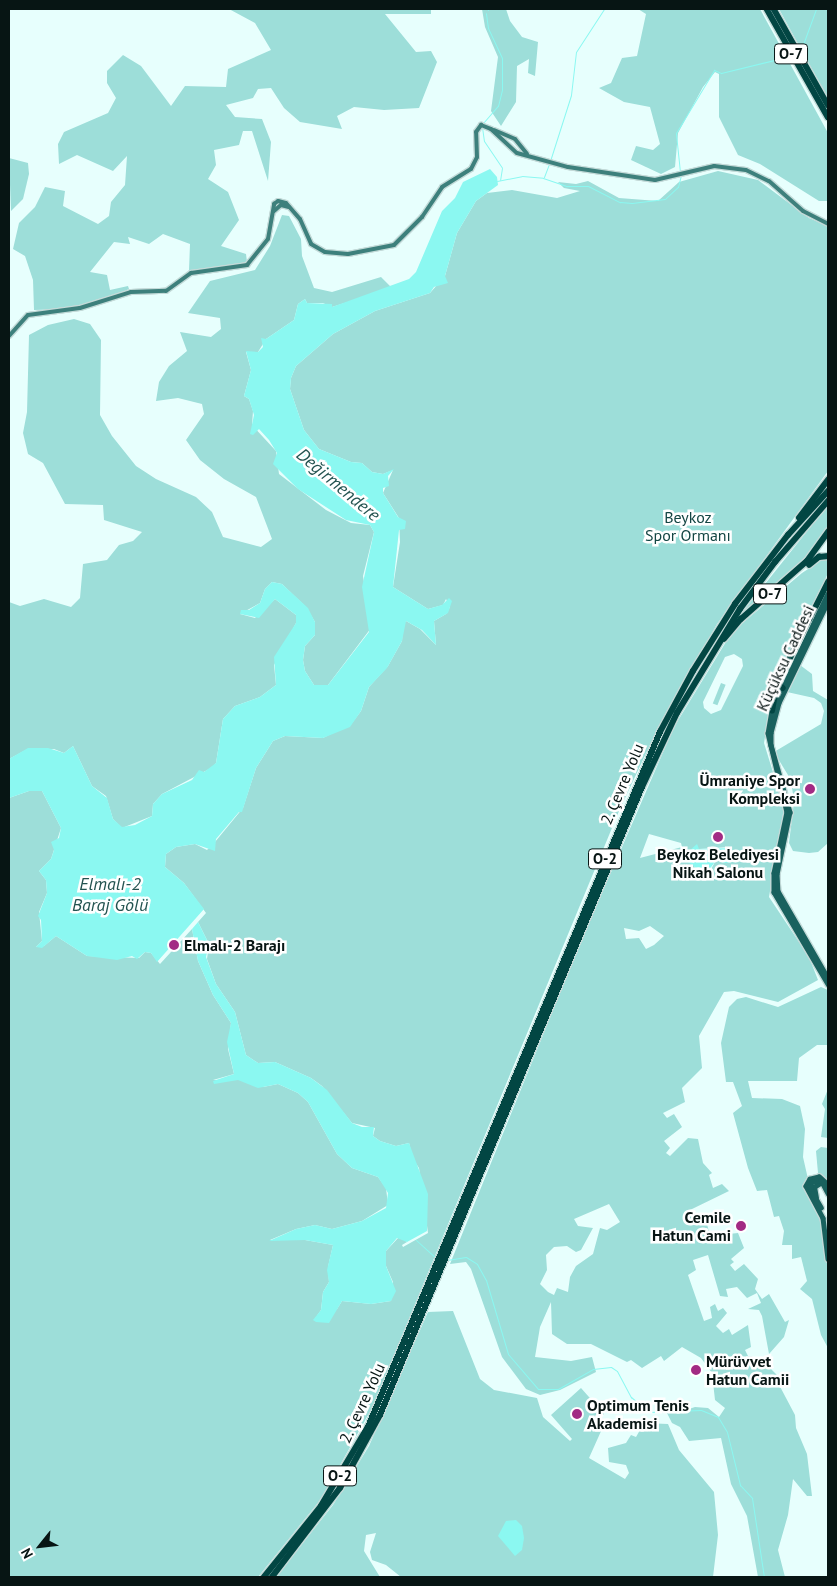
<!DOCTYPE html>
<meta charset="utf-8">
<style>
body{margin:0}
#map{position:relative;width:837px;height:1586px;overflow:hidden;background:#e7fffd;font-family:"PT Sans",sans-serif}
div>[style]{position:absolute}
.green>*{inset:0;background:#9dded9;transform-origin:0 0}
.water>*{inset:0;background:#8bf8f1}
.stream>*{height:1px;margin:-0.5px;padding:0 0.5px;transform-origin:0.5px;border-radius:0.5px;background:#8bf8f1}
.roads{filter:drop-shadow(1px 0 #c3dad8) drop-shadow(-1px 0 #c3dad8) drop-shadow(0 1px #c3dad8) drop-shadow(0 -1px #c3dad8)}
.secondary>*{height:4px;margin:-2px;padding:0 2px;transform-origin:2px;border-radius:2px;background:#3d807c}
.primary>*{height:4.5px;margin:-2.25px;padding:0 2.25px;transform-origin:2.25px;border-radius:2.25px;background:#19615e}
.motorway>*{height:5.5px;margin:-2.75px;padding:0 2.75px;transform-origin:2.75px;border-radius:2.75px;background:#024643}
.dots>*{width:14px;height:14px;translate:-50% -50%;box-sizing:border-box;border:2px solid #fff;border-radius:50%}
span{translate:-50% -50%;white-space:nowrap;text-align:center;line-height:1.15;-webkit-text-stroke:5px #fff;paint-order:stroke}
.shield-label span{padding:1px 4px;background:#fff;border:1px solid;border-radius:4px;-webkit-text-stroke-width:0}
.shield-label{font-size:15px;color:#071514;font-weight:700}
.park-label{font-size:16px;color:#134543}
.street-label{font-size:16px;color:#071514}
.poi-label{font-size:16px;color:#071514;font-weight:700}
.right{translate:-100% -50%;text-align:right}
.left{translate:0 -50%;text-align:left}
.water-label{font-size:18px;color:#235350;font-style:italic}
.frame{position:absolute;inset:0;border:10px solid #071514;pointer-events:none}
.north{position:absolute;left:15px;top:1521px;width:50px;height:50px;-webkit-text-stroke:4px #fff;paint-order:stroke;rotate:241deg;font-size:14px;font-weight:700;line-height:20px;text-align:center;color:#071514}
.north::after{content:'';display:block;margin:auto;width:18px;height:22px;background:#071514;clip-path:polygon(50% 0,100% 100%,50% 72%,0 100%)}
</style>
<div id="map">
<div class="green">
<i style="clip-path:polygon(229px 9px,431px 9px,431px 14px,385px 14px,416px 52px,431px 51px,437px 62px,419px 108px,384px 110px,354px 107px,337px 116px,342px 129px,300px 122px,284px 108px,271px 88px,258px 89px,253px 98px,226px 105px,235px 117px,262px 119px,271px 142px,268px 181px,252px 131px,243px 131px,239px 145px,214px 150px,216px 165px,208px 179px,228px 192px,239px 220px,221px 246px,246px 254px,247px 262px,234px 268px,189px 271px,190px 244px,163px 234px,149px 244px,128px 237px,130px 244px,114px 242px,90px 272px,107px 275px,110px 290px,128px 286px,129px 289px,112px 297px,66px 309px,34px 310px,33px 280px,25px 256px,13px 249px,19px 223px,35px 207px,45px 187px,65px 191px,63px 206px,98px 224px,109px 216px,111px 202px,125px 185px,127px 156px,113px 171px,77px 155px,59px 164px,58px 144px,64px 132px,108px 113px,116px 98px,107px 83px,107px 71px,123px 55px,141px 66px,171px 106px,185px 86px,226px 87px,228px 69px,271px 50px,255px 23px)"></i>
<i style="clip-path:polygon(482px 9px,506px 9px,510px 21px,522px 37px,538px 42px,535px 76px,528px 73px,529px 59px,517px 66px,516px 102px,501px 126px,491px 111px,498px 57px,485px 27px)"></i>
<i style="clip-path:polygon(638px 9px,760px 9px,828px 133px,828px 201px,819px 201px,760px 164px,738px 155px,719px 117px,719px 74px,715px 72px,703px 87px,678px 133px,675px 167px,661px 174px,631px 160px,636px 146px,653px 150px,660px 144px,650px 107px,624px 102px,599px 88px,611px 83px,622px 58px,637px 56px,646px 14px)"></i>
<i style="clip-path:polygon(779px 9px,828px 9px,828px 99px,825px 93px)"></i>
<i style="clip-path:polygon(9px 158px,28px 163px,29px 174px,23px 199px,11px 211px)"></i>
<i style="clip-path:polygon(718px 171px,758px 180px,809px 218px,828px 226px,828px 471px,717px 624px,656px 732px,619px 811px,372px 1408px,321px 1499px,258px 1577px,9px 1577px,9px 798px,29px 791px,42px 791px,61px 828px,51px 859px,39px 871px,46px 880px,47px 893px,39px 912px,42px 941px,36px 947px,44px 946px,56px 936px,87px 956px,139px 958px,145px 952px,151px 953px,160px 964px,192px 929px,198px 961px,213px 995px,231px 1023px,228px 1049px,234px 1074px,213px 1080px,241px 1080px,263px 1087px,278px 1084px,298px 1093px,308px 1102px,337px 1154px,352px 1168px,378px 1177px,386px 1188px,388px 1205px,362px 1221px,332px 1229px,315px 1225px,296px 1229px,270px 1240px,305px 1240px,333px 1245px,328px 1267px,329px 1282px,323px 1292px,321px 1310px,314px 1320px,337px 1309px,342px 1301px,371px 1304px,391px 1301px,393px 1282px,386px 1266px,386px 1251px,399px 1237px,407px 1242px,402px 1245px,403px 1247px,428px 1233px,419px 1168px,413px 1159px,409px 1143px,396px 1146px,380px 1141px,373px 1136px,375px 1128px,352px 1123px,322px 1086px,311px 1078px,275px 1062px,258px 1063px,246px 1055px,235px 1012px,216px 984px,207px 959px,209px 944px,198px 922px,206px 913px,184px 883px,165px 867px,166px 854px,176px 847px,195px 844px,207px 850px,215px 842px,243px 808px,256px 768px,273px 741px,285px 736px,323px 738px,352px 723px,361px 711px,369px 687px,388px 666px,402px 641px,403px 624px,406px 621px,420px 629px,436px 645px,434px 621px,446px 614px,450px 607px,446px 599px,443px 605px,428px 609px,393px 587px,400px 542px,399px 518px,383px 493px,393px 470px,383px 474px,372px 472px,362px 463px,351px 462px,319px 449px,304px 430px,290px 389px,291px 378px,296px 366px,333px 334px,375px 311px,430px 293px,445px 276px,457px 233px,476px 201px,487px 193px,512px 190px,557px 198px,580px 191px,564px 188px,558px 182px,576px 184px,588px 181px,619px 198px,658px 201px,679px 182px)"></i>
<i style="clip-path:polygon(282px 215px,289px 216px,301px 239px,302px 256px,314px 288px,332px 292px,381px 277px,392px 288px,332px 307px,323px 303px,307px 303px,305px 299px,298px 304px,294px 320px,266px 339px,258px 352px,246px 352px,251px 370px,244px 396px,249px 399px,253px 411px,252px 425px,276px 451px,279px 474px,326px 510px,351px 523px,370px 525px,374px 532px,363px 576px,371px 628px,328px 685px,314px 685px,305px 671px,303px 660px,305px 646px,315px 635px,315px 622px,306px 607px,282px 584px,272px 582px,265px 589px,260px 603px,240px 614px,255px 618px,275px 599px,296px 615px,296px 623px,274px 665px,276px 685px,260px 697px,235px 706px,223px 719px,216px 763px,213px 767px,162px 794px,153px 804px,152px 816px,122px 828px,113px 819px,106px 796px,92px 786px,73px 746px,64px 753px,54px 749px,24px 751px,9px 759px,9px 602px,20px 606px,44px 599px,71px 607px,80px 598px,83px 564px,107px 560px,119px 545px,133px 541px,142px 532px,104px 520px,103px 505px,65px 504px,43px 463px,28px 454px,23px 433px,27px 412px,29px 335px,48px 325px,74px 319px,90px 324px,101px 340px,100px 415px,112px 436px,136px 466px,156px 479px,196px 497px,212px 512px,223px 537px,261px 547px,272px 539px,256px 497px,224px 479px,200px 460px,186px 440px,204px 414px,202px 404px,178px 398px,156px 401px,159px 382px,169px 366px,187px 351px,180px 332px,211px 337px,221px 329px,220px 318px,188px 313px,210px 281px,255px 270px,270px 246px)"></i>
<i style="clip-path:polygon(828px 505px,828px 527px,810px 555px,733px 624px)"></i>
<i style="clip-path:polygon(evenodd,825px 558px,828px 560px,828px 573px,772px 694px,764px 743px,784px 808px,769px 897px,809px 957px,818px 980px,778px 1002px,734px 991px,724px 992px,699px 1036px,702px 1068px,682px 1088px,685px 1102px,663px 1113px,667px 1118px,674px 1114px,682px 1127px,664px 1141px,670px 1148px,666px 1153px,670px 1156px,688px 1138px,698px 1139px,703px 1163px,712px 1173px,709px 1175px,713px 1188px,722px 1184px,729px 1191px,690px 1210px,697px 1224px,706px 1220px,710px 1236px,738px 1233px,744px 1248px,731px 1259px,734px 1262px,730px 1265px,735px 1271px,744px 1264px,758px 1279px,755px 1289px,762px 1299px,769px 1294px,785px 1322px,789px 1320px,784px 1337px,769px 1354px,762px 1316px,759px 1310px,748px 1309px,761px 1303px,757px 1293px,747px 1298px,737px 1287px,726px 1289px,728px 1297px,720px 1296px,708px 1255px,693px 1260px,696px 1270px,688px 1275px,704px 1321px,712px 1318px,710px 1307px,715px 1304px,718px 1311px,723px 1308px,727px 1313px,716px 1326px,723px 1333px,729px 1329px,732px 1335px,748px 1325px,751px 1347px,745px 1350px,748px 1356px,752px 1356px,762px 1367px,766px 1364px,778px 1376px,776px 1379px,795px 1415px,796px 1428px,807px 1454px,812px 1496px,807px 1496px,793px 1479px,788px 1515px,778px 1550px,785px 1577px,758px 1577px,747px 1516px,731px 1484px,721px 1438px,689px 1441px,680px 1427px,672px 1423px,666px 1411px,683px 1411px,695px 1407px,708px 1408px,719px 1417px,725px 1408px,715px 1400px,712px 1373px,701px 1358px,682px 1347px,664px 1361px,661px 1356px,642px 1368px,631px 1360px,627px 1362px,591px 1344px,567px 1344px,552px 1334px,551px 1302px,540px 1327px,535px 1357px,571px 1361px,592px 1357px,596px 1372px,560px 1390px,540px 1395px,526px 1389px,502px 1357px,471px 1269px,466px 1262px,450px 1264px,580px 944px,674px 727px,732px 632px,802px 573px,825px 558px,734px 654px,742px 659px,743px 666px,721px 710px,711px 714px,704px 708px,703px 702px,725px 657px,734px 654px,825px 558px,649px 834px,681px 843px,682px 847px,640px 858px,649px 834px,825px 558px,729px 847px,734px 852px,725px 861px,717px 858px,707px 877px,694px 866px,699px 849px,729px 847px,825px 558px,650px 926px,664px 936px,654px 945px,646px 949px,639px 938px,626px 939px,624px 928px,639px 931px,650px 926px,825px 558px,609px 1204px,620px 1222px,607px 1230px,600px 1228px,593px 1254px,576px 1266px,570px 1277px,568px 1292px,557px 1288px,554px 1295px,548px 1292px,540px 1284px,547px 1270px,546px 1255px,554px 1247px,567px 1246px,576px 1252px,581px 1250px,593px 1228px,578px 1226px,574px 1219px,609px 1204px)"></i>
<i style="clip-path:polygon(800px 665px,812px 674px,813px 691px,828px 700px,828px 843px,818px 852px,809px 853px,793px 851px,789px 843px,794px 802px,791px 780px,774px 752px,821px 724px,824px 711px,821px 703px,814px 698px,787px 692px)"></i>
<i style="left:721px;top:683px;width:5px;height:22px;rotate:22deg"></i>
<i style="clip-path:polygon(821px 987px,828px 990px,828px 1045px,817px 1045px,799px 1058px,797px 1081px,748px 1081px,752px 1098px,782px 1099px,800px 1106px,805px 1129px,803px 1157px,808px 1179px,805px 1190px,821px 1220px,828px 1270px,828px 1348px,821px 1335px,812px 1299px,800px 1289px,807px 1281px,801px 1257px,792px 1259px,792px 1245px,782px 1245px,784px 1231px,779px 1216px,774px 1217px,767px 1190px,757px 1191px,748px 1168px,733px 1113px,742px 1106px,733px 1082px,726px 1082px,721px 1043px,729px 1007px,737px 999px,746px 997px,778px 1007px)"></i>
<i style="clip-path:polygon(828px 1089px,828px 1138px,821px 1137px,825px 1109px,822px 1104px)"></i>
<i style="clip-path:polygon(821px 1147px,828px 1148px,828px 1182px,818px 1173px,816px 1151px)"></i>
<i style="clip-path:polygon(453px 1311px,480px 1379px,494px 1390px,537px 1398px,543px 1417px,570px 1441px,572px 1439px,551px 1415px,581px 1388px,604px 1414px,594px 1423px,602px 1429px,589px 1458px,625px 1479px,629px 1473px,626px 1465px,609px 1462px,608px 1448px,626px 1443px,631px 1435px,636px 1437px,644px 1423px,668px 1424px,679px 1450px,714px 1492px,718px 1535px,713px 1577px,401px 1577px,386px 1565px,372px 1560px,370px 1552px,376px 1533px,366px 1535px,364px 1551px,380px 1577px,276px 1577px,333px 1505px,369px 1446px,428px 1312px)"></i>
</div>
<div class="water">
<i style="clip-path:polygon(490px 169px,497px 177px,498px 185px,476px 201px,457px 233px,445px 276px,448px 283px,434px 287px,430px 293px,375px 311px,333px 334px,296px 366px,291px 378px,290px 389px,304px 430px,319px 449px,351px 462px,362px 463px,372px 472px,383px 474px,394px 469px,388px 476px,389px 486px,383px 488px,383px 493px,398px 517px,406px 521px,405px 529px,399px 530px,393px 587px,428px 609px,442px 605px,449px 598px,452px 601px,448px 613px,434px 621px,436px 645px,422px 630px,406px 621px,402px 641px,387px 668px,369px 687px,361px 711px,350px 727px,323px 738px,285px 736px,273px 741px,256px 768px,242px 812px,239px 812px,216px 839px,215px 851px,195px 844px,176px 847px,166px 854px,165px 867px,184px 883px,204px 909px,157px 962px,151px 953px,145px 952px,137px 959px,132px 956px,117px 960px,87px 956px,56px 936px,42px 948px,36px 947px,42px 941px,41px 920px,38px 916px,47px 893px,46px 880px,39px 871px,51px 859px,54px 850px,51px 842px,59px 838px,61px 828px,42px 791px,29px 791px,9px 798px,9px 759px,28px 748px,48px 748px,64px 753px,73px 746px,92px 786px,107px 798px,113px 819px,122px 827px,135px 825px,152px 816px,153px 804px,162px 794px,192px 780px,199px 770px,204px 772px,216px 763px,223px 719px,235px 706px,260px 697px,276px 685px,274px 657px,296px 623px,296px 615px,275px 599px,259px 618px,240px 614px,241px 610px,249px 610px,260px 603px,265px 589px,272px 582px,282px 584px,308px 608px,315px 622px,315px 635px,305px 646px,303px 660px,305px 671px,314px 685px,328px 685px,369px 632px,362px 587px,374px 532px,370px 525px,346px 520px,298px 489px,273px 464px,277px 453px,269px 440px,259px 429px,253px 435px,250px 434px,254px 415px,249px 399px,244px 396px,251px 370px,246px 351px,258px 352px,263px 347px,261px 338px,266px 339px,294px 320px,298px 304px,305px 299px,307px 303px,332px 304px,332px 307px,409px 279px,416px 272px,442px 211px,455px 198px,463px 182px)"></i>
<i style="clip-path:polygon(697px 844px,699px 849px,732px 848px,733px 862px,724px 863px,717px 859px,706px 874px,708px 879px,702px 878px,694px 866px,681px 858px)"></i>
<i style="clip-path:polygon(198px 922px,209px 944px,206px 957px,216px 984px,235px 1012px,246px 1055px,258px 1063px,275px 1062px,311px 1078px,327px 1090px,352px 1123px,362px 1127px,374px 1127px,373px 1136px,380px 1141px,396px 1146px,409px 1143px,428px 1194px,427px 1231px,407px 1242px,397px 1238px,386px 1251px,386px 1266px,396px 1291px,391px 1301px,371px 1304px,342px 1301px,329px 1323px,316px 1322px,313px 1320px,321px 1310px,323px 1292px,329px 1282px,327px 1270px,333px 1245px,305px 1240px,269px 1241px,296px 1229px,315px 1225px,332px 1229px,362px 1221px,386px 1208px,388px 1193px,378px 1177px,352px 1168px,337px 1154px,308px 1102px,298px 1093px,278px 1084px,258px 1088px,238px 1080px,214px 1084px,213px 1081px,234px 1074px,227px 1042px,231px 1023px,213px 995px,198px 961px,192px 929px)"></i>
<i style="clip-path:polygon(516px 1520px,522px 1526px,524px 1538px,522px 1550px,515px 1556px,498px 1536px,506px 1521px)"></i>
</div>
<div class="stream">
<i style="left:488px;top:10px;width:1px;rotate:-90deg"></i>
<i style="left:801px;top:50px;width:44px;rotate:-69.9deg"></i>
<i style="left:483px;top:123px;width:23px;rotate:-49deg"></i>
<i style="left:498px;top:106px;width:16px;rotate:-76deg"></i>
<i style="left:502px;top:90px;width:32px;rotate:-90deg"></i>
<i style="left:502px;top:58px;width:33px;rotate:-115deg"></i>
<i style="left:488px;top:28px;width:15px;rotate:-98deg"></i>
<i style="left:482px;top:127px;width:14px;rotate:82deg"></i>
<i style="left:484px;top:141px;width:32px;rotate:56deg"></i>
<i style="left:502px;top:168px;width:12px;rotate:99deg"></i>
<i style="left:550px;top:161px;width:69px;rotate:-72.3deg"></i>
<i style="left:571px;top:95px;width:43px;rotate:-83.4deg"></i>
<i style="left:576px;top:52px;width:51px;rotate:-56.9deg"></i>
<i style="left:680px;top:172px;width:39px;rotate:-96deg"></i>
<i style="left:676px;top:133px;width:74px;rotate:-58.9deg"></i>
<i style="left:714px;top:70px;width:8px;rotate:23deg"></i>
<i style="left:721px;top:73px;width:72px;rotate:-13.7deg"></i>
<i style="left:544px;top:177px;width:14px;rotate:-69deg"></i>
<i style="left:497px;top:181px;width:25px;rotate:-11deg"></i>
<i style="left:522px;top:176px;width:21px;rotate:5deg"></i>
<i style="left:543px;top:178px;width:24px;rotate:19deg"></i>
<i style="left:566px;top:186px;width:22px"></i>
<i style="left:588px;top:186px;width:36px;rotate:27deg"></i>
<i style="left:620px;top:202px;width:12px;rotate:5deg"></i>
<i style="left:632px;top:203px;width:33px;rotate:-7deg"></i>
<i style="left:665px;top:199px;width:18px;rotate:-43deg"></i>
<i style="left:678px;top:187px;width:12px;rotate:-76deg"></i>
<i style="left:416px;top:1240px;width:27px;rotate:42deg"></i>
<i style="left:447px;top:1260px;width:19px;rotate:-9deg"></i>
<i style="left:466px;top:1257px;width:13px;rotate:32deg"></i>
<i style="left:477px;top:1264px;width:18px;rotate:61deg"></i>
<i style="left:486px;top:1280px;width:77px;rotate:73.4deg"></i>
<i style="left:508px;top:1354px;width:46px;rotate:49.4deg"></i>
<i style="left:538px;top:1389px;width:20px"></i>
<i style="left:558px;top:1389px;width:40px;rotate:-29.7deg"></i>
<i style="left:593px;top:1369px;width:18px;rotate:-6deg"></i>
<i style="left:611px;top:1367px;width:7px;rotate:34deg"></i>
<i style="left:617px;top:1371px;width:30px;rotate:62deg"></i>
<i style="left:631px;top:1397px;width:23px;rotate:40deg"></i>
<i style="left:649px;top:1412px;width:52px;rotate:-2.2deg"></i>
<i style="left:701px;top:1410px;width:18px;rotate:22deg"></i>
<i style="left:718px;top:1417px;width:17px;rotate:59deg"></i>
<i style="left:727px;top:1432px;width:55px;rotate:76.2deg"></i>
<i style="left:740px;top:1485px;width:18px;rotate:47deg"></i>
<i style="left:752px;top:1498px;width:80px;rotate:81.4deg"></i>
</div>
<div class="roads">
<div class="secondary">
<i style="left:494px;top:130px;width:23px;rotate:23deg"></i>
<i style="left:515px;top:139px;width:19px;rotate:51deg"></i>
<i style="left:274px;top:211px;width:9px;rotate:-41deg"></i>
<i style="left:281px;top:205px;width:8px;rotate:14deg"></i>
<i style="left:9px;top:336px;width:28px;rotate:-48deg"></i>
<i style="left:28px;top:315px;width:52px;rotate:-7.7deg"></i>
<i style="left:80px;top:308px;width:53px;rotate:-17.4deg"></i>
<i style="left:131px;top:292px;width:35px;rotate:-2deg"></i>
<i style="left:166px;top:291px;width:31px;rotate:-36deg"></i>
<i style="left:191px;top:273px;width:57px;rotate:-8.1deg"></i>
<i style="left:247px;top:265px;width:33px;rotate:-51deg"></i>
<i style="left:268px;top:239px;width:36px;rotate:-80deg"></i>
<i style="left:274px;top:204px;width:5px;rotate:-37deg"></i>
<i style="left:278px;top:201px;width:8px;rotate:14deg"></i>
<i style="left:286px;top:203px;width:21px;rotate:49deg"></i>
<i style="left:300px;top:219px;width:27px;rotate:66deg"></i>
<i style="left:311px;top:244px;width:16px;rotate:30deg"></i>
<i style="left:325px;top:252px;width:23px;rotate:5deg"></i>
<i style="left:348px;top:254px;width:47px;rotate:-11.1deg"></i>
<i style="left:394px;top:245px;width:40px;rotate:-45deg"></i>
<i style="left:422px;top:217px;width:36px;rotate:-56deg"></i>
<i style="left:442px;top:187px;width:34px;rotate:-32deg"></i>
<i style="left:471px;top:169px;width:13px;rotate:-63deg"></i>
<i style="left:477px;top:157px;width:25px;rotate:-92deg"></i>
<i style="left:476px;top:132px;width:9px;rotate:-54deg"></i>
<i style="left:481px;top:125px;width:11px;rotate:22deg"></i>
<i style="left:491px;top:129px;width:35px;rotate:43deg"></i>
<i style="left:517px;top:153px;width:53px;rotate:15.4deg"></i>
<i style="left:568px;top:167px;width:88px;rotate:8.5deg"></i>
<i style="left:655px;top:180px;width:61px;rotate:-13.3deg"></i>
<i style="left:714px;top:166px;width:32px;rotate:7deg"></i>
<i style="left:746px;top:170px;width:25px;rotate:26deg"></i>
<i style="left:769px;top:181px;width:45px;rotate:41.4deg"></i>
<i style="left:803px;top:211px;width:28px;rotate:27deg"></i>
</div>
<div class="primary">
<i style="left:828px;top:594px;width:130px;rotate:115.6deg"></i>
<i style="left:772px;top:711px;width:22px;rotate:100deg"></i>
<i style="left:768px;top:733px;width:81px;rotate:76.5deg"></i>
<i style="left:787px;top:812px;width:62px;rotate:102deg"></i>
<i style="left:774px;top:873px;width:19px;rotate:90deg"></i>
<i style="left:774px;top:892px;width:107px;rotate:59.6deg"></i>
<i style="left:828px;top:602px;width:112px;rotate:115.9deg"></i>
<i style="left:779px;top:703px;width:31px;rotate:105deg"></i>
<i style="left:771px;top:733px;width:12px;rotate:90deg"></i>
<i style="left:771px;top:745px;width:70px;rotate:74.2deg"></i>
<i style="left:790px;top:812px;width:63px;rotate:101.8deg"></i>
<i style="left:777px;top:874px;width:17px;rotate:87deg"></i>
<i style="left:778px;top:891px;width:100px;rotate:60.1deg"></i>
<i style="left:828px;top:1185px;width:12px;rotate:-138deg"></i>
<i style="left:819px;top:1177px;width:9px;rotate:167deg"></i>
<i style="left:810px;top:1179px;width:8px;rotate:120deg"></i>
<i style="left:806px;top:1186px;width:36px;rotate:62deg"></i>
<i style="left:823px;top:1218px;width:41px;rotate:83deg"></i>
<i style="left:816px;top:1198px;width:11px;rotate:-100deg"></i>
<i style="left:814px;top:1187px;width:9px;rotate:-32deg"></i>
<i style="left:821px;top:1208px;width:22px;rotate:-120deg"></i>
<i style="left:810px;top:1189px;width:7px;rotate:-82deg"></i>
<i style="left:811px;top:1182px;width:10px;rotate:-11deg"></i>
<i style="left:821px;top:1180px;width:15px;rotate:62deg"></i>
</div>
<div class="motorway">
<i style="left:767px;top:9px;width:124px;rotate:60.5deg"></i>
<i style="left:774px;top:9px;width:110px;rotate:60.6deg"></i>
<i style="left:799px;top:518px;width:48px;rotate:-52.7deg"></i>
<i style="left:809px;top:565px;width:13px;rotate:-39deg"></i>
<i style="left:819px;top:557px;width:9px;rotate:-6deg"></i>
<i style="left:724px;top:639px;width:26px;rotate:-50deg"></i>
<i style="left:741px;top:619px;width:88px;rotate:-41.3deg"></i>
<i style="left:807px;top:561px;width:36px;rotate:-54deg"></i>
<i style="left:781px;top:679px;width:6px;rotate:99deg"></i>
<i style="left:780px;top:685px;width:4px;rotate:45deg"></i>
<i style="left:772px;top:711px;width:27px;rotate:-80deg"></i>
<i style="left:777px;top:684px;width:114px;rotate:-63.4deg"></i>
<i style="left:264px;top:1577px;width:91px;rotate:-51.2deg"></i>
<i style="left:321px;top:1506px;width:92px;rotate:-59.3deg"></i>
<i style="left:368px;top:1427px;width:754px;rotate:-67.21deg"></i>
<i style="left:660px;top:732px;width:69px;rotate:-61.6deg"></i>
<i style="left:693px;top:671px;width:79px;rotate:-57.9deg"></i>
<i style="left:735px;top:604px;width:87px;rotate:-52.5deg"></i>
<i style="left:788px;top:535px;width:59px;rotate:-47.7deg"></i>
<i style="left:272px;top:1577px;width:112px;rotate:-52.6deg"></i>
<i style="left:340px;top:1488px;width:83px;rotate:-61.3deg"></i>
<i style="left:380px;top:1415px;width:680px;rotate:-67.35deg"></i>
<i style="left:642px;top:787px;width:82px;rotate:-64.7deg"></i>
<i style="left:677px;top:713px;width:122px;rotate:-58.8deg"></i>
<i style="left:740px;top:609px;width:59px;rotate:-53.3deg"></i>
<i style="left:775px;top:562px;width:81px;rotate:-49deg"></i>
</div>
</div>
<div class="dots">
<i style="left:810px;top:789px;background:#a22b84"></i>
<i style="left:718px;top:837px;background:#a22b84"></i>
<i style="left:174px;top:945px;background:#a22b84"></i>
<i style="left:741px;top:1226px;background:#a22b84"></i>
<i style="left:696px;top:1370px;background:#a22b84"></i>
<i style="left:577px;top:1414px;background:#a22b84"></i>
</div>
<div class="shield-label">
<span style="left:791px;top:54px">O-7</span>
<span style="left:770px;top:594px">O-7</span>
<span style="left:605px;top:859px">O-2</span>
<span style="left:340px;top:1476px">O-2</span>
</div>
<div class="park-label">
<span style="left:688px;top:526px">Beykoz<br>Spor Ormanı</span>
</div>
<div class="street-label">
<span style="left:785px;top:658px;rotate:-65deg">Küçüksu Caddesi</span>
<span style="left:622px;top:784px;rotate:-67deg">2. Çevre Yolu</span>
<span style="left:362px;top:1403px;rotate:-65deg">2. Çevre Yolu</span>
</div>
<div class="poi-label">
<span class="right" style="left:800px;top:789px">Ümraniye Spor<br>Kompleksi</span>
<span style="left:718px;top:863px">Beykoz Belediyesi<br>Nikah Salonu</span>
<span class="left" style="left:184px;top:945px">Elmalı-2 Barajı</span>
<span class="right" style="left:731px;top:1226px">Cemile<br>Hatun Cami</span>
<span class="left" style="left:706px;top:1370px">Mürüvvet<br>Hatun Camii</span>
<span class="left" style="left:587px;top:1414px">Optimum Tenis<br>Akademisi</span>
</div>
<div class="water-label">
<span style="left:338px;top:485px;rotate:40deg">Değirmendere</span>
<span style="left:110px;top:895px">Elmalı-2<br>Baraj Gölü</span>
</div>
<div class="frame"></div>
<div class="north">N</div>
</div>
